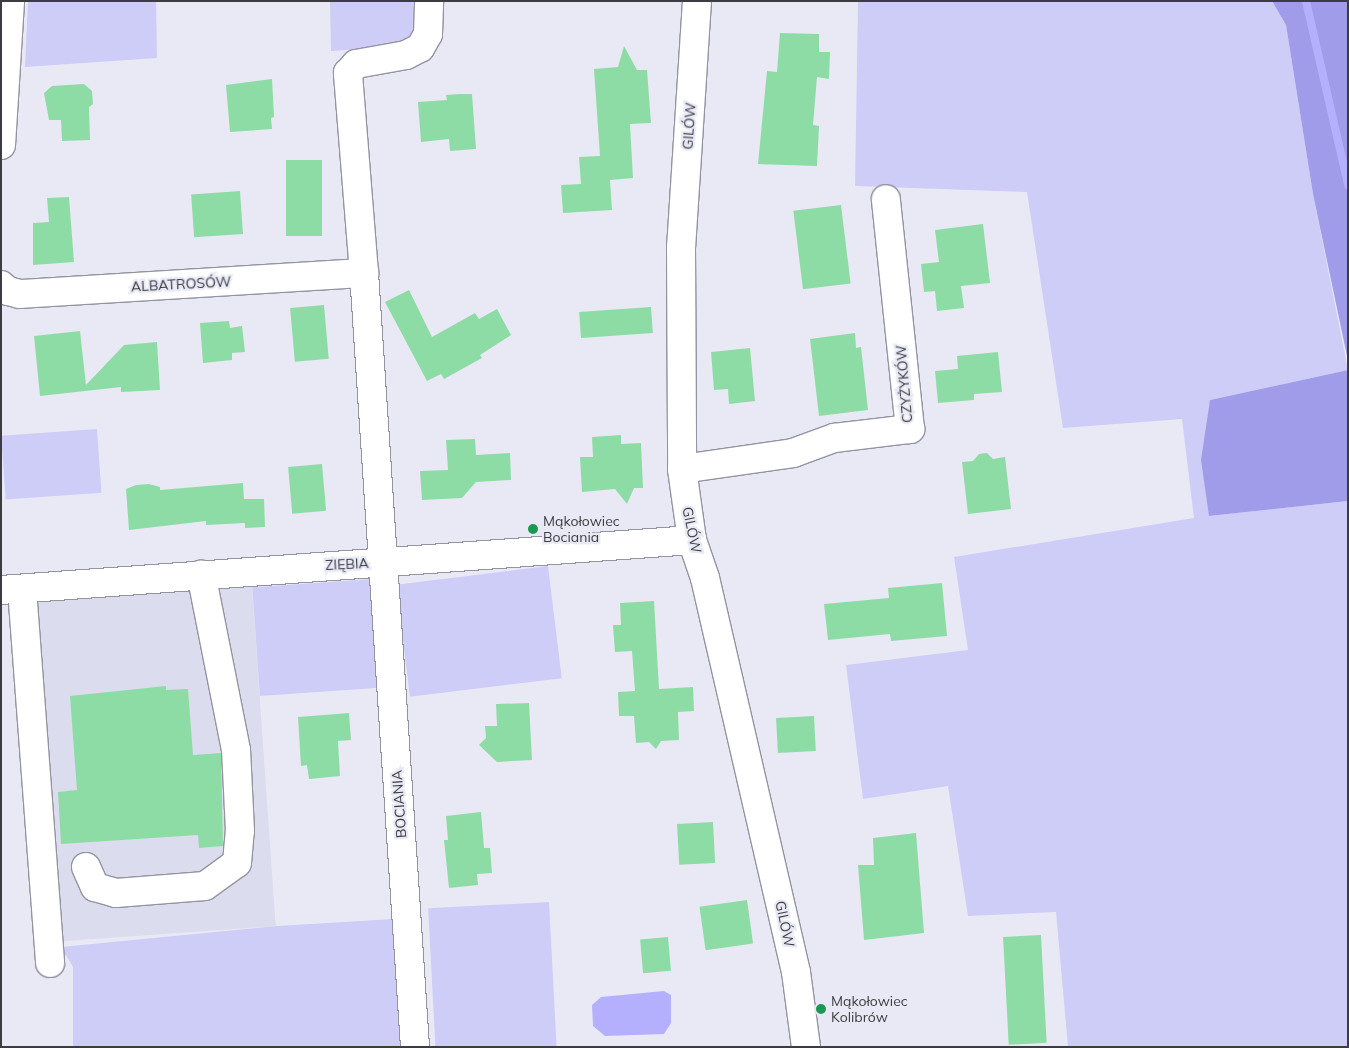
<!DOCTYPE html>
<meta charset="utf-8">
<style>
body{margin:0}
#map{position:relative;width:1349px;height:1048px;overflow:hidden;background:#e9e9f6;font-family:Mulish,sans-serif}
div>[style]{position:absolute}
.built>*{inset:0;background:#dcdcef;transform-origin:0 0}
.green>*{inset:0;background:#cecdf8;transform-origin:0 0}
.forest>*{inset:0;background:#a19ce9}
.water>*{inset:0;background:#b5b0fe}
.stream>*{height:8px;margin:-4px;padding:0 4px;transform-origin:4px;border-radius:4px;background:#b5b0fe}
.building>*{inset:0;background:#8ddca5;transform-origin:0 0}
.roads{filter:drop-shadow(1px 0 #9494a0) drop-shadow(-1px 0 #9494a0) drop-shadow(0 1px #9494a0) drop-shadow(0 -1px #9494a0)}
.minor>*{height:28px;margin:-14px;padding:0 14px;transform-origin:14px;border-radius:14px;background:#fff}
.dots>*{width:14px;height:14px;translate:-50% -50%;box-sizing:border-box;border:2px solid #e9e9f6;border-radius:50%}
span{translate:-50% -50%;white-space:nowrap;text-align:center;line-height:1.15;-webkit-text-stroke:4.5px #e9e9f6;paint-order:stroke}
.street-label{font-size:14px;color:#3d3c42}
.poi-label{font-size:14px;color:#3d3c42}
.left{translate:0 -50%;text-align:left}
.frame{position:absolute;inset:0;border:2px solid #3d3c42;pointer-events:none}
</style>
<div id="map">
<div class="built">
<i style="left:252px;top:587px;width:340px;height:218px;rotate:86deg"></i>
</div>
<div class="green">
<i style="clip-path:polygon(28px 1px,156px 1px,157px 58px,25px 67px)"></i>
<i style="clip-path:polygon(330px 1px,416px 1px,416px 30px,403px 46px,331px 51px)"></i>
<i style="clip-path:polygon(858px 1px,1272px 1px,1286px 25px,1313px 194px,1348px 370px,1210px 400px,1209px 516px,1348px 501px,1348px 1047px,1068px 1047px,1056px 912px,968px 916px,948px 786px,863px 799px,846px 665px,968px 650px,954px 557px,1194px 518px,1182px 419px,1063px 428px,1027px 192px,855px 186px)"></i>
<i style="left:97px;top:429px;width:64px;height:96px;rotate:86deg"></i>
<i style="left:548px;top:566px;width:113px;height:153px;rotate:83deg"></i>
<i style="left:372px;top:579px;width:109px;height:120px;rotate:86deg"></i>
<i style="left:549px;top:902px;width:145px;height:121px;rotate:87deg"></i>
<i style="clip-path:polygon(394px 919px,401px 1047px,73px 1047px,73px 967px,61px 947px,277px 926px)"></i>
</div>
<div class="forest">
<i style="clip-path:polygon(1272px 1px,1348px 1px,1348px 361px,1313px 194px,1286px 25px)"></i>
<i style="clip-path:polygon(1348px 370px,1348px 501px,1209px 516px,1201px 460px,1210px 400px)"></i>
</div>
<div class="water">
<i style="clip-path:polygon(664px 991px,671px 995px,671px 1023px,664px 1034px,605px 1036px,593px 1026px,592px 1005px,601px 997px)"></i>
</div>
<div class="stream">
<i style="left:1306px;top:1px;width:189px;rotate:77.1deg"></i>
</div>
<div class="building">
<i style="clip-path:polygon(780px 33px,819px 34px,819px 52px,830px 52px,829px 79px,817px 77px,813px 125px,819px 126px,817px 166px,758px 164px,767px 71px,777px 72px)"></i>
<i style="clip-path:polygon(624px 46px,637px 70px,647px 70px,651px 123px,630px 124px,633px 178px,610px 180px,612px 210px,563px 213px,561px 185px,581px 184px,579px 157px,600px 156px,594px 69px,618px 67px)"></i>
<i style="clip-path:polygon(272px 79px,274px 117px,271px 118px,272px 129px,230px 132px,226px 85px)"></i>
<i style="clip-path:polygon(84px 84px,92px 91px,93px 104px,89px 107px,90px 140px,62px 141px,61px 120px,49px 120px,44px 93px,52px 86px)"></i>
<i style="clip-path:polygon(459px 94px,472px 94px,476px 149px,450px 151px,449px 139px,421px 142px,418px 102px,447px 100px,446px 95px)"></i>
<i style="left:286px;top:160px;width:36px;height:76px"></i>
<i style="left:240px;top:191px;width:43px;height:49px;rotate:86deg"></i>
<i style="clip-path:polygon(69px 197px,74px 262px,33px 265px,33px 223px,49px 222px,47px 198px)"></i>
<i style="left:841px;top:205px;width:79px;height:48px;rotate:83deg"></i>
<i style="clip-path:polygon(983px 224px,990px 283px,961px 286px,964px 308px,937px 311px,935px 291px,924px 292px,921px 264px,939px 262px,935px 230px)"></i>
<i style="clip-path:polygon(409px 290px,432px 337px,475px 313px,479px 319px,497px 309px,511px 335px,480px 355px,482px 358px,444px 379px,441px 374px,427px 381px,385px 302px)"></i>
<i style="left:324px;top:305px;width:54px;height:34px;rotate:85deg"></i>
<i style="left:651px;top:307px;width:26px;height:72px;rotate:86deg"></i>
<i style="clip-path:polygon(229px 321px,230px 328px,242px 326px,245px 352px,232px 353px,232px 360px,203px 363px,200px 323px)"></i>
<i style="clip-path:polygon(80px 331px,86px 385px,124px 345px,157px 342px,160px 390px,121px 392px,121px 387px,40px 396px,34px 336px)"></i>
<i style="clip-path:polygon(855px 333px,856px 348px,861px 347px,868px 410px,819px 416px,810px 339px)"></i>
<i style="clip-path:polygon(750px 348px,755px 401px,729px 404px,728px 389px,714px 390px,711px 352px)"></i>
<i style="clip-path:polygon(998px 352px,1002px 392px,974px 394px,974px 400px,938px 403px,935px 371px,958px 369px,957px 356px)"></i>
<i style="clip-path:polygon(621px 435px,621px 444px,641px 443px,643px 488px,634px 488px,627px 504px,615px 489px,582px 492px,580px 457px,593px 457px,592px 437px)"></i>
<i style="clip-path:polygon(475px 439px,476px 455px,510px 453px,511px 480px,476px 482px,462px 498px,422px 500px,420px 471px,448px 470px,446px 440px)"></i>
<i style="clip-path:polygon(987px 453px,993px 459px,1005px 457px,1011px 509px,968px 514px,962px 462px,973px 461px,979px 454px)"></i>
<i style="left:322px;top:464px;width:47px;height:34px;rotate:85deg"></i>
<i style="clip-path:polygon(243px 483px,244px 499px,264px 499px,265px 527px,245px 528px,245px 523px,206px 525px,206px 521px,129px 530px,126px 489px,136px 485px,149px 484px,160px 487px,160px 490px)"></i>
<i style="clip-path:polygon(942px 583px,947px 636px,891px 641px,890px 634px,828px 640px,824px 604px,889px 598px,888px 588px)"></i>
<i style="clip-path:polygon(654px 601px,659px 689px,693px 687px,694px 711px,678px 712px,679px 740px,661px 741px,656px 749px,649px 742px,636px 743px,634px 716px,619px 716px,618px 692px,635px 691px,632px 651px,615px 652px,613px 625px,621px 625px,620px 603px)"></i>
<i style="clip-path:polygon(166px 686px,166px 690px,188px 689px,193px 755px,221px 753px,223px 846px,199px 848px,198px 835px,61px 844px,58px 792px,77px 790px,70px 696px)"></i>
<i style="clip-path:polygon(529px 703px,532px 760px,497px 762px,479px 745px,486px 738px,485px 726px,497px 726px,496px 704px)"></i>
<i style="clip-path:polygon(349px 713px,351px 740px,338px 741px,340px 776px,309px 779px,307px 765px,301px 766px,298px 717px)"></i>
<i style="left:814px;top:716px;width:35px;height:38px;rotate:87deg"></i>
<i style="clip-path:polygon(481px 812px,484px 848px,490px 848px,492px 873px,477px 874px,478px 885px,449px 888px,444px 840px,448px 840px,446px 816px)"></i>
<i style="left:713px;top:822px;width:41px;height:36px;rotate:87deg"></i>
<i style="clip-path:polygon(916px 833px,924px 933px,864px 940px,858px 865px,874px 865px,873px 838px)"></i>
<i style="left:747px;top:900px;width:44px;height:48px;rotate:82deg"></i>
<i style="left:1041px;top:935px;width:108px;height:38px;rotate:87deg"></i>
<i style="left:668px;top:937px;width:34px;height:28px;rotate:85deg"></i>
</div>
<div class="roads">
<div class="minor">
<i style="left:697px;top:1px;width:247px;rotate:93.7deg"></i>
<i style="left:681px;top:247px;width:222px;rotate:89.7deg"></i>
<i style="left:682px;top:469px;width:72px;rotate:82deg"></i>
<i style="left:692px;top:540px;width:40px;rotate:71.1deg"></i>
<i style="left:705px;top:578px;width:404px;rotate:77deg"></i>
<i style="left:796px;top:972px;width:76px;rotate:82.4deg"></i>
<i style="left:1px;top:145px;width:144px;rotate:-86.4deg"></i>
<i style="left:364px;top:273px;width:201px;rotate:-94.6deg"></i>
<i style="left:348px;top:73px;width:12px;rotate:-48deg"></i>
<i style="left:356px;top:64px;width:51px;rotate:-10.2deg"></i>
<i style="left:406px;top:55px;width:16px;rotate:-27deg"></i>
<i style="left:420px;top:48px;width:16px;rotate:-60deg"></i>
<i style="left:428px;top:34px;width:33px;rotate:-88deg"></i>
<i style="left:1px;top:285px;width:9px;rotate:41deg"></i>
<i style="left:8px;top:291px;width:12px;rotate:14deg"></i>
<i style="left:20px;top:294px;width:345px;rotate:-3.5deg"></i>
<i style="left:364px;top:273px;width:776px;rotate:86.23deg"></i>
<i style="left:682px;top:469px;width:112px;rotate:-8.2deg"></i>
<i style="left:793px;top:453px;width:44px;rotate:-20.1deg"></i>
<i style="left:834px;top:438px;width:77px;rotate:-6.8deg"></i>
<i style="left:910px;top:429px;width:231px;rotate:-96deg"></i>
<i style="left:22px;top:589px;width:375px;rotate:85.7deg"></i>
<i style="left:1px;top:590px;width:693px;rotate:-4.14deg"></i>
<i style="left:86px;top:867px;width:22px;rotate:66deg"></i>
<i style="left:95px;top:887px;width:22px;rotate:16deg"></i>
<i style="left:116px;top:893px;width:89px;rotate:-4.5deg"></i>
<i style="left:205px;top:886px;width:39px;rotate:-36deg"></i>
<i style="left:237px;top:863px;width:32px;rotate:-85deg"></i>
<i style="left:240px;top:831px;width:81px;rotate:-92.8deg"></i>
<i style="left:236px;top:750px;width:179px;rotate:-101.2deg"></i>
</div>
</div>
<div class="dots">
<i style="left:533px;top:529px;background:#1d9754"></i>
<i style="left:821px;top:1009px;background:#1d9754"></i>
</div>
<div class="street-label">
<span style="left:689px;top:126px;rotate:-86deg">GILÓW</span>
<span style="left:181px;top:284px;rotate:-3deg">ALBATROSÓW</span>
<span style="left:904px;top:384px;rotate:-95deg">CZYŻYKÓW</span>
<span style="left:692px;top:530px;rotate:78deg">GILÓW</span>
<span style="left:347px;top:564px;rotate:-3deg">ZIĘBIA</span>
<span style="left:399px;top:804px;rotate:-94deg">BOCIANIA</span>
<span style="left:785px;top:924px;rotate:78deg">GILÓW</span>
</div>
<div class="poi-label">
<span class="left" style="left:543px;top:529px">Mąkołowiec<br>Bociania</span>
<span class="left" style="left:831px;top:1009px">Mąkołowiec<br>Kolibrów</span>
</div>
<div class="frame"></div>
</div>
